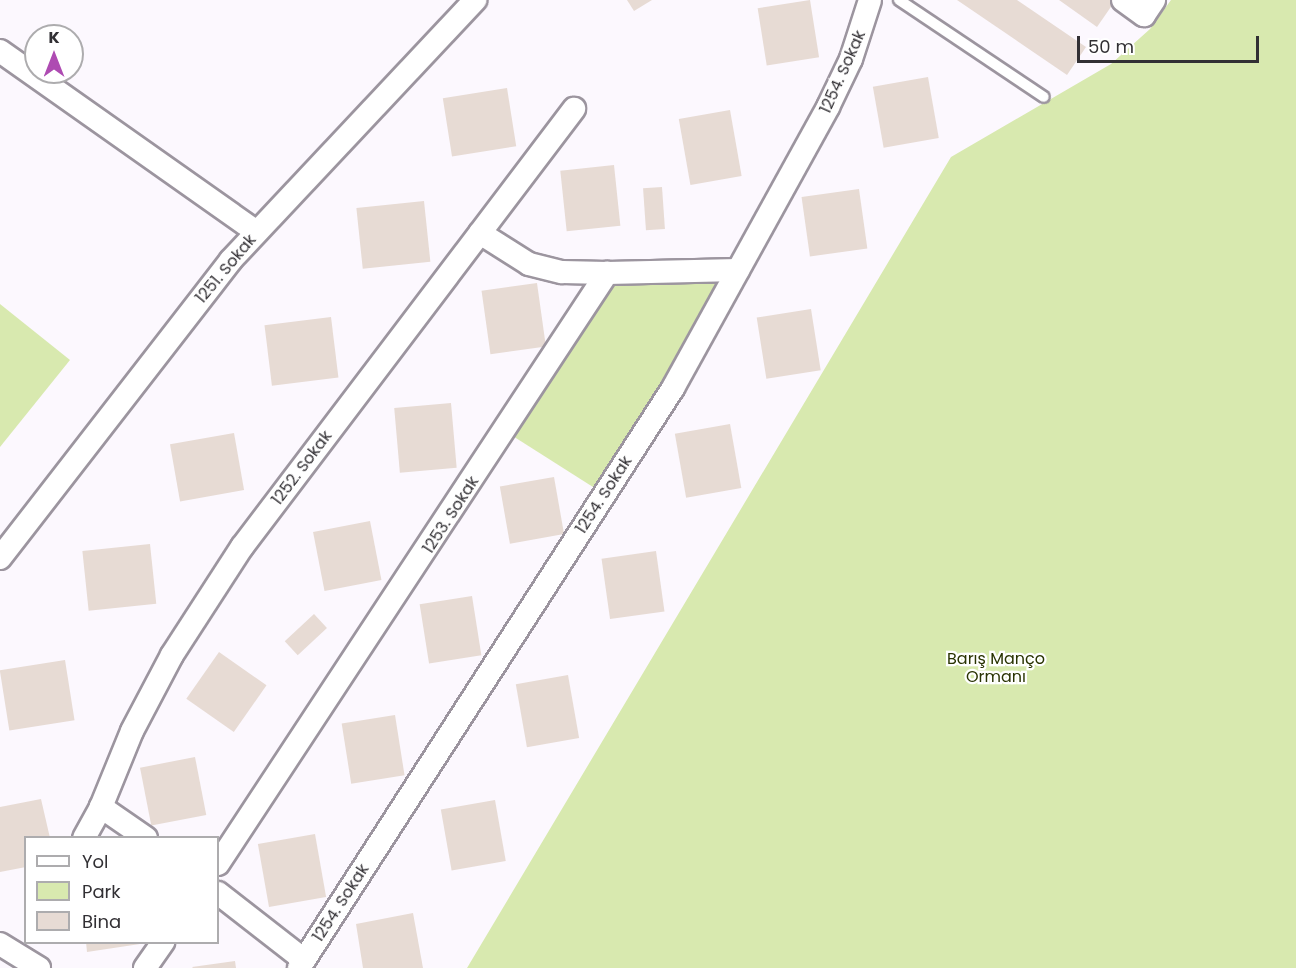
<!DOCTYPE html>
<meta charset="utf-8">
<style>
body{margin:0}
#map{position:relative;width:1296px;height:968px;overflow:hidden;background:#fcf8fe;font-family:Poppins,sans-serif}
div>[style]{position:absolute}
.green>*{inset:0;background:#d8e9af}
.building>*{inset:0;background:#e7dbd4;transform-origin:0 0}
.roads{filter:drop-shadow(2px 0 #9c959f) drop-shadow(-2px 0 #9c959f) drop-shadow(0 2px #9c959f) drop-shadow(0 -2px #9c959f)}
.service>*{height:10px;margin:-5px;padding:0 5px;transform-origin:5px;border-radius:5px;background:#fff}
.minor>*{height:22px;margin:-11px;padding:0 11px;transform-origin:11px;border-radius:11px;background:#fff}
span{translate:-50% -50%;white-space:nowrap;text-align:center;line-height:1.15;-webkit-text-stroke:4.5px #fff;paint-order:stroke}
.street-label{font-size:16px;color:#323034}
.park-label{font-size:16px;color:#293302}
.legend{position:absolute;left:24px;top:836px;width:195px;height:108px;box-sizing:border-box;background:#fff;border:2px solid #adacae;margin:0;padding:8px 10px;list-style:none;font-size:18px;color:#323034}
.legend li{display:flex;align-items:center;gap:12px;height:30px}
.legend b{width:30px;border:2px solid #adacae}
.north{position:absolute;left:24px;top:24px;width:60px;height:60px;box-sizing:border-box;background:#fff;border:2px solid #adacae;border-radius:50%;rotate:0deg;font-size:16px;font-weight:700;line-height:24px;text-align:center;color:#323034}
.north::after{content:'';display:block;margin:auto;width:21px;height:27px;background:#ae4bb2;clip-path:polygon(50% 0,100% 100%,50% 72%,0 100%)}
.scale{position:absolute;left:1077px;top:36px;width:182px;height:27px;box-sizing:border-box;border:3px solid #323034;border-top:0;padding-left:8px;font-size:18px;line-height:21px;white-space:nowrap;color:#323034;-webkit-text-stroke:4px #fff;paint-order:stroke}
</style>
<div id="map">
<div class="green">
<i style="clip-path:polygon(1171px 0,1296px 0,1296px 968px,467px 968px,951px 157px,1111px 64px,1150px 29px)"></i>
<i style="clip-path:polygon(738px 270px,604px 494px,505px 431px,607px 273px)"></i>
<i style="clip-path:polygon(0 304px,70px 360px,0 447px)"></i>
</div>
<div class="building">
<i style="clip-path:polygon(627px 0,652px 0,634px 11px)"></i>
<i style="left:810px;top:0;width:58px;height:53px;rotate:81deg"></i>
<i style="clip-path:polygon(957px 0,1017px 0,1086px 47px,1067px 75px)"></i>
<i style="clip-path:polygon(1059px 0,1114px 0,1115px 1px,1097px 27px)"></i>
<i style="left:928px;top:77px;width:62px;height:56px;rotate:80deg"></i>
<i style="left:507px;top:88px;width:59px;height:65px;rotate:81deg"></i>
<i style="left:730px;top:110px;width:67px;height:52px;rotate:80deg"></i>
<i style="left:614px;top:165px;width:61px;height:54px;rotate:84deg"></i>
<i style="left:662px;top:187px;width:42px;height:19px;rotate:86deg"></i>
<i style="left:859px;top:189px;width:60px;height:58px;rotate:82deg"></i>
<i style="left:424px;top:201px;width:61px;height:68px;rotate:84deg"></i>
<i style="left:537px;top:283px;width:64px;height:56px;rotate:82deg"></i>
<i style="left:811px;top:309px;width:62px;height:55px;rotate:81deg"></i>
<i style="left:331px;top:317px;width:61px;height:67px;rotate:83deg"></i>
<i style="left:451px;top:403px;width:65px;height:57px;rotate:85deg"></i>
<i style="left:730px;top:424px;width:65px;height:56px;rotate:80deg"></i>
<i style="left:234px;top:433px;width:58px;height:65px;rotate:80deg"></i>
<i style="left:554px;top:477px;width:58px;height:55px;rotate:80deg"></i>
<i style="left:370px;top:521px;width:60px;height:58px;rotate:79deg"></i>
<i style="left:150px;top:544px;width:60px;height:68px;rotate:84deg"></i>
<i style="left:656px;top:551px;width:61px;height:55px;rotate:82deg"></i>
<i style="left:472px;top:596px;width:60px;height:53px;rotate:81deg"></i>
<i style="left:314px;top:614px;width:19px;height:40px;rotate:47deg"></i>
<i style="left:219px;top:652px;width:58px;height:57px;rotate:35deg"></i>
<i style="left:65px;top:660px;width:61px;height:66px;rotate:81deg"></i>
<i style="left:568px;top:675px;width:64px;height:53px;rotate:80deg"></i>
<i style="left:395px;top:715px;width:61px;height:54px;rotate:81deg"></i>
<i style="left:195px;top:757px;width:59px;height:56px;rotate:79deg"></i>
<i style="clip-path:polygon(41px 799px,50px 838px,26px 838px,26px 867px,0 872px,0 807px)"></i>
<i style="left:495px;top:800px;width:62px;height:55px;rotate:80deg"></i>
<i style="left:315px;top:834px;width:64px;height:58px;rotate:80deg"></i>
<i style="clip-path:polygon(413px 913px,423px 968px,363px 968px,356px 924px)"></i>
<i style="clip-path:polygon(86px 942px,140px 942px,140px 944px,87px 952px)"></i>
<i style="clip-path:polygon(235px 961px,236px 968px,193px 968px,192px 967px)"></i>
</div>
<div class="roads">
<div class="service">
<i style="left:899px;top:0;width:174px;rotate:33.8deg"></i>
</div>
<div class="minor">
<i style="left:1123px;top:0;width:26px;rotate:36deg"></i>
<i style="left:1144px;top:15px;width:18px;rotate:-56deg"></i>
<i style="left:0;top:51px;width:314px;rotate:35.2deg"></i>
<i style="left:480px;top:233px;width:58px;rotate:32.3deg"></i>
<i style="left:529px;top:264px;width:34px;rotate:14deg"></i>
<i style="left:562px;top:272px;width:45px;rotate:1.3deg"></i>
<i style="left:0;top:558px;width:377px;rotate:-52.2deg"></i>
<i style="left:231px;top:260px;width:357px;rotate:-46.8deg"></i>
<i style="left:84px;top:838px;width:35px;rotate:-61deg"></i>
<i style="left:146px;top:838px;width:55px;rotate:-145.4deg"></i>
<i style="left:101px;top:807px;width:82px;rotate:-67.8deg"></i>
<i style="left:132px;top:731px;width:86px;rotate:-62.2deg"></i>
<i style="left:172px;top:655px;width:129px;rotate:-57.1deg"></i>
<i style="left:242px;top:547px;width:550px;rotate:-52.84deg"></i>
<i style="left:218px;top:864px;width:708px;rotate:-56.65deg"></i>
<i style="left:607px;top:273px;width:131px;rotate:-1.3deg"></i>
<i style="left:218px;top:893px;width:109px;rotate:37.9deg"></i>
<i style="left:0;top:944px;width:46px;rotate:31.6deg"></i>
<i style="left:145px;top:968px;width:32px;rotate:-55deg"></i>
<i style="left:299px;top:968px;width:690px;rotate:-57.18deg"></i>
<i style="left:673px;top:388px;width:321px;rotate:-61.1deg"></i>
<i style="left:828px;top:107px;width:53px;rotate:-64.4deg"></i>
<i style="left:851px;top:59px;width:62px;rotate:-72.1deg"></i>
</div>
</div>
<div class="street-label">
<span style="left:843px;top:72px;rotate:-66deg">1254. Sokak</span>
<span style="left:226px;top:269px;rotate:-50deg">1251. Sokak</span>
<span style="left:302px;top:468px;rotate:-53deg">1252. Sokak</span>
<span style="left:604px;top:495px;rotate:-57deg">1254. Sokak</span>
<span style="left:451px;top:515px;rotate:-57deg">1253. Sokak</span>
<span style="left:341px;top:903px;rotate:-57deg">1254. Sokak</span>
</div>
<div class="park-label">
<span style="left:996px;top:668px">Barış Manço<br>Ormanı</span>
</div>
<ul class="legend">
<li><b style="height:8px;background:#fff"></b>Yol</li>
<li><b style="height:16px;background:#d8e9af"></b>Park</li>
<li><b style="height:16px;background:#e7dbd4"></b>Bina</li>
</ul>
<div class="north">K</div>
<div class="scale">50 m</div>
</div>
